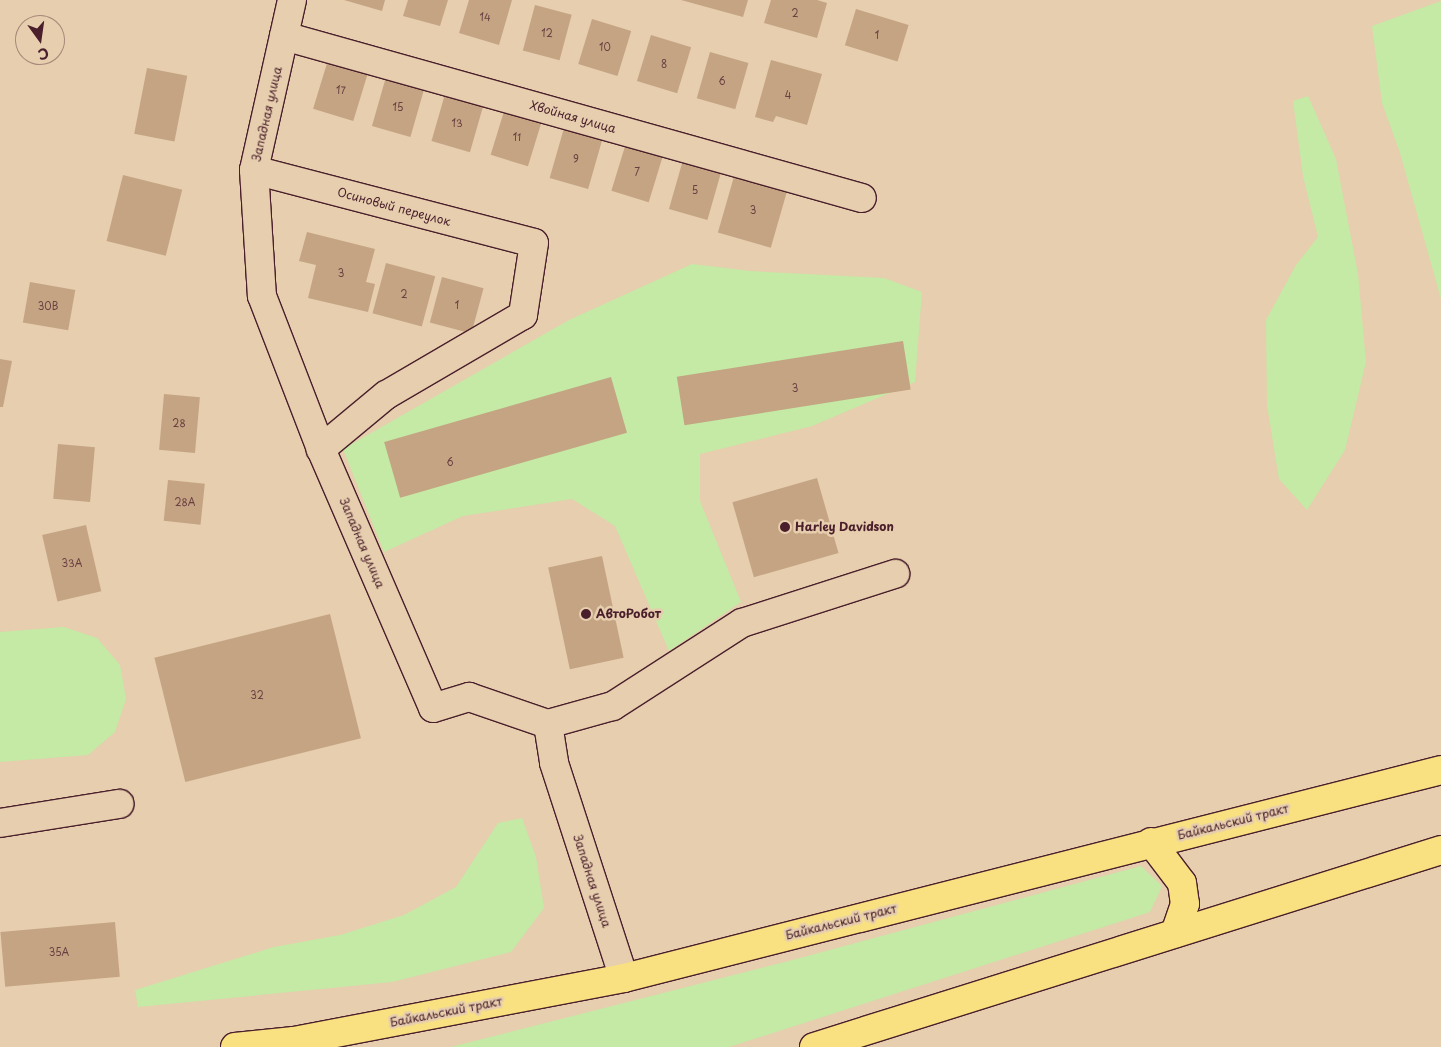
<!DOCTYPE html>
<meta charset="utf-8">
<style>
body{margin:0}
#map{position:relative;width:1441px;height:1047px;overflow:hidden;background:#e6ceae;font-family:"Playpen Sans",sans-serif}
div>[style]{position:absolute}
.green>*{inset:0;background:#c4eaa5}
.building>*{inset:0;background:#c5a483;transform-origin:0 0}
.roads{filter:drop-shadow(1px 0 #4a1f2b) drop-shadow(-1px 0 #4a1f2b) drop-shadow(0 1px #4a1f2b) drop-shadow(0 -1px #4a1f2b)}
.minor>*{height:28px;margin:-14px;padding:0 14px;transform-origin:14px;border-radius:14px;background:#e6ceae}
.major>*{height:28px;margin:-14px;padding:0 14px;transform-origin:14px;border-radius:14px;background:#f9e181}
.dots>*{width:14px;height:14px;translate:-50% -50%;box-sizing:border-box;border:2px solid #e6ceae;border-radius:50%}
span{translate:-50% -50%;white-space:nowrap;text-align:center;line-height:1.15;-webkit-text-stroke:5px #e6ceae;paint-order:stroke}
.number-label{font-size:10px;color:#694041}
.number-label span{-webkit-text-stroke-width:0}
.street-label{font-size:12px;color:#4a1f2b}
.poi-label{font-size:12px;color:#4a1f2b;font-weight:700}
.left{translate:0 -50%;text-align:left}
.north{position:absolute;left:15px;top:15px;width:50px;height:50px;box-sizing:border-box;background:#e6ceae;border:1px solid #a8887a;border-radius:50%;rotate:166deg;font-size:14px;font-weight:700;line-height:20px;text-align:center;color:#4a1f2b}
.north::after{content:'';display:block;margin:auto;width:18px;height:22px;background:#4a1f2b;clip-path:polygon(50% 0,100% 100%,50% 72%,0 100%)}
</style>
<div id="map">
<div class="green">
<i style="clip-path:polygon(1441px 1px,1441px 299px,1400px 153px,1382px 103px,1372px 26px)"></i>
<i style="clip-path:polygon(1308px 96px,1336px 159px,1358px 274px,1366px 362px,1345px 450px,1307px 510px,1279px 479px,1267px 405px,1266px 320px,1296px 265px,1318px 237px,1303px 176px,1293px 101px)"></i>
<i style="clip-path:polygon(692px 264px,750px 271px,884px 278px,922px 292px,915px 382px,812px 426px,700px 454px,700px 501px,741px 602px,669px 651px,615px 526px,572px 499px,463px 516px,384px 552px,343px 449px,569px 320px)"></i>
<i style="clip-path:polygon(64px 627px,97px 638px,120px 665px,126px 699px,115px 732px,88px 755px,0 762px,0 632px)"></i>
<i style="clip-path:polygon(522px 818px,536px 857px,544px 908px,511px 952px,392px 982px,138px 1007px,135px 990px,274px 947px,340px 935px,404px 915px,456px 887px,498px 823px)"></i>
<i style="clip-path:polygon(1141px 866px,1162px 886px,1150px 912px,729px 1047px,451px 1047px,785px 962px)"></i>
</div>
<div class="building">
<i style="clip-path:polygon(344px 0,385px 0,382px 11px)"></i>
<i style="clip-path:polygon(408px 0,448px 0,440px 26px,403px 16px)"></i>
<i style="clip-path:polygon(469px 0,512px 0,499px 45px,459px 33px)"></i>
<i style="clip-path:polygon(681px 0,748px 0,743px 17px)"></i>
<i style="clip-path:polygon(771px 0,817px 0,827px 3px,817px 38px,764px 23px)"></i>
<i style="left:535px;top:5px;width:38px;height:47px;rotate:15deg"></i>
<i style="left:856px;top:9px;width:55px;height:38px;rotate:17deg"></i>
<i style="left:592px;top:19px;width:41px;height:47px;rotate:17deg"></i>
<i style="left:651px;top:35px;width:42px;height:48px;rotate:17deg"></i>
<i style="left:710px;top:52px;width:40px;height:48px;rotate:16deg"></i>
<i style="left:328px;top:60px;width:42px;height:51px;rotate:17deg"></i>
<i style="clip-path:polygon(771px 60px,822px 74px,807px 125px,776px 116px,773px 122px,755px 117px)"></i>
<i style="left:147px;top:68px;width:41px;height:67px;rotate:11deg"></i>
<i style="left:386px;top:77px;width:40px;height:51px;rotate:16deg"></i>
<i style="left:445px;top:94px;width:40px;height:49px;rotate:16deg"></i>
<i style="left:505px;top:108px;width:39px;height:49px;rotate:17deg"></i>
<i style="left:564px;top:128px;width:40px;height:52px;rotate:16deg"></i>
<i style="left:626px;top:143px;width:39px;height:50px;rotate:17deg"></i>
<i style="left:683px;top:160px;width:40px;height:51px;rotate:16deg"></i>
<i style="left:735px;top:173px;width:55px;height:62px;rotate:16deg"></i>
<i style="left:123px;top:175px;width:61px;height:68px;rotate:14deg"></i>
<i style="clip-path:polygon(307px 232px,375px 249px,366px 282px,375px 284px,368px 312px,308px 298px,316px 265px,299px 261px)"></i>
<i style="left:386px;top:263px;width:51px;height:52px;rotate:15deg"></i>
<i style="left:442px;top:277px;width:43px;height:47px;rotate:15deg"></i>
<i style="left:30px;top:282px;width:46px;height:41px;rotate:10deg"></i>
<i style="left:903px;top:341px;width:49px;height:229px;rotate:81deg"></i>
<i style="clip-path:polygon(0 359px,12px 361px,3px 407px,0 407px)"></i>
<i style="left:611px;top:377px;width:58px;height:236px;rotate:74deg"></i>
<i style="left:164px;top:394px;width:36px;height:56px;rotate:5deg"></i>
<i style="left:58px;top:444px;width:37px;height:55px;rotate:5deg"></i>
<i style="left:817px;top:478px;width:78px;height:88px;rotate:74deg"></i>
<i style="left:168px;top:480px;width:37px;height:41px;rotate:6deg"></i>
<i style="left:86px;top:525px;width:68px;height:45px;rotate:77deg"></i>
<i style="left:602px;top:556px;width:104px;height:55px;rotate:78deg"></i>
<i style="left:330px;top:614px;width:128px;height:181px;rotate:76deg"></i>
<i style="left:115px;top:922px;width:55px;height:115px;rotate:85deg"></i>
</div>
<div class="roads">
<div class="minor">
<i style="left:292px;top:0;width:174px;rotate:102.6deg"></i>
<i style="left:254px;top:170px;width:126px;rotate:86.4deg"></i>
<i style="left:262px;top:296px;width:164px;rotate:68.9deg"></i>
<i style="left:321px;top:449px;width:282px;rotate:66.6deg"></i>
<i style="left:433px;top:708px;width:38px;rotate:-17deg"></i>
<i style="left:469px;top:697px;width:83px;rotate:18.9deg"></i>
<i style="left:548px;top:724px;width:39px;rotate:81deg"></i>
<i style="left:554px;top:763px;width:226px;rotate:72deg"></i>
<i style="left:284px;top:36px;width:600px;rotate:15.66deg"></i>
<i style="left:254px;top:170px;width:289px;rotate:14.6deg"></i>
<i style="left:534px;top:243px;width:73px;rotate:98.7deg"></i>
<i style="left:523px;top:315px;width:159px;rotate:149.7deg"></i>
<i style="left:386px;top:395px;width:85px;rotate:140.3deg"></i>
<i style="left:548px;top:724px;width:67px;rotate:-15.5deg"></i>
<i style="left:613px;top:706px;width:153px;rotate:-32.8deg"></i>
<i style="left:742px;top:623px;width:161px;rotate:-17.8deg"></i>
<i style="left:0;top:823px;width:121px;rotate:-9.1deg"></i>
</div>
<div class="major">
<i style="left:1151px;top:842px;width:51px;rotate:52.9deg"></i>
<i style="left:1182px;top:883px;width:21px;rotate:82deg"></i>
<i style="left:1185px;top:904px;width:31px;rotate:109deg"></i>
<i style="left:235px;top:1047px;width:59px;rotate:-5.8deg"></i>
<i style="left:294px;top:1041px;width:336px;rotate:-10.8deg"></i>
<i style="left:624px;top:978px;width:843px;rotate:-14.28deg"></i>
<i style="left:814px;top:1047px;width:657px;rotate:-17.44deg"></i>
</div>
</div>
<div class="dots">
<i style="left:785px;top:527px;background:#4a1f2b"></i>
<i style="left:586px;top:614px;background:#4a1f2b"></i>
</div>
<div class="number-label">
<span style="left:795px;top:13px">2</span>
<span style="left:485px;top:17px">14</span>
<span style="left:547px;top:33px">12</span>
<span style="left:877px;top:35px">1</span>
<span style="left:605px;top:47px">10</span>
<span style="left:664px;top:64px">8</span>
<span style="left:722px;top:81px">6</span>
<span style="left:341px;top:90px">17</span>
<span style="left:788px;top:95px">4</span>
<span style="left:398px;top:107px">15</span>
<span style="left:457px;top:123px">13</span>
<span style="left:517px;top:137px">11</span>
<span style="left:576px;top:159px">9</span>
<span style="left:637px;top:172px">7</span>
<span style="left:695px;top:190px">5</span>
<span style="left:753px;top:210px">3</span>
<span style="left:341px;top:273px">3</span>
<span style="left:404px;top:294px">2</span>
<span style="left:457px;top:305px">1</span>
<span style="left:48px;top:306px">30В</span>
<span style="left:795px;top:388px">3</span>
<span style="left:179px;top:423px">28</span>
<span style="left:450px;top:462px">6</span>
<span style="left:185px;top:502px">28А</span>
<span style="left:72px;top:563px">33А</span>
<span style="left:257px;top:695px">32</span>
<span style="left:59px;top:952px">35А</span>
</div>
<div class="street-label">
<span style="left:267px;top:114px;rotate:-77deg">Западная улица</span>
<span style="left:573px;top:117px;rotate:16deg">Хвойная улица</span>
<span style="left:394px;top:207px;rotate:15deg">Осиновый переулок</span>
<span style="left:362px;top:543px;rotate:67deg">Западная улица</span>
<span style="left:1233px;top:822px;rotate:-14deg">Байкальский тракт</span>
<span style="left:592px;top:881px;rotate:72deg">Западная улица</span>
<span style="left:841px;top:922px;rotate:-14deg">Байкальский тракт</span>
<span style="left:446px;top:1012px;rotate:-11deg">Байкальский тракт</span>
</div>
<div class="poi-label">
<span class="left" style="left:795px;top:527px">Harley Davidson</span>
<span class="left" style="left:596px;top:614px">АвтоРобот</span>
</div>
<div class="north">С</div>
</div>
